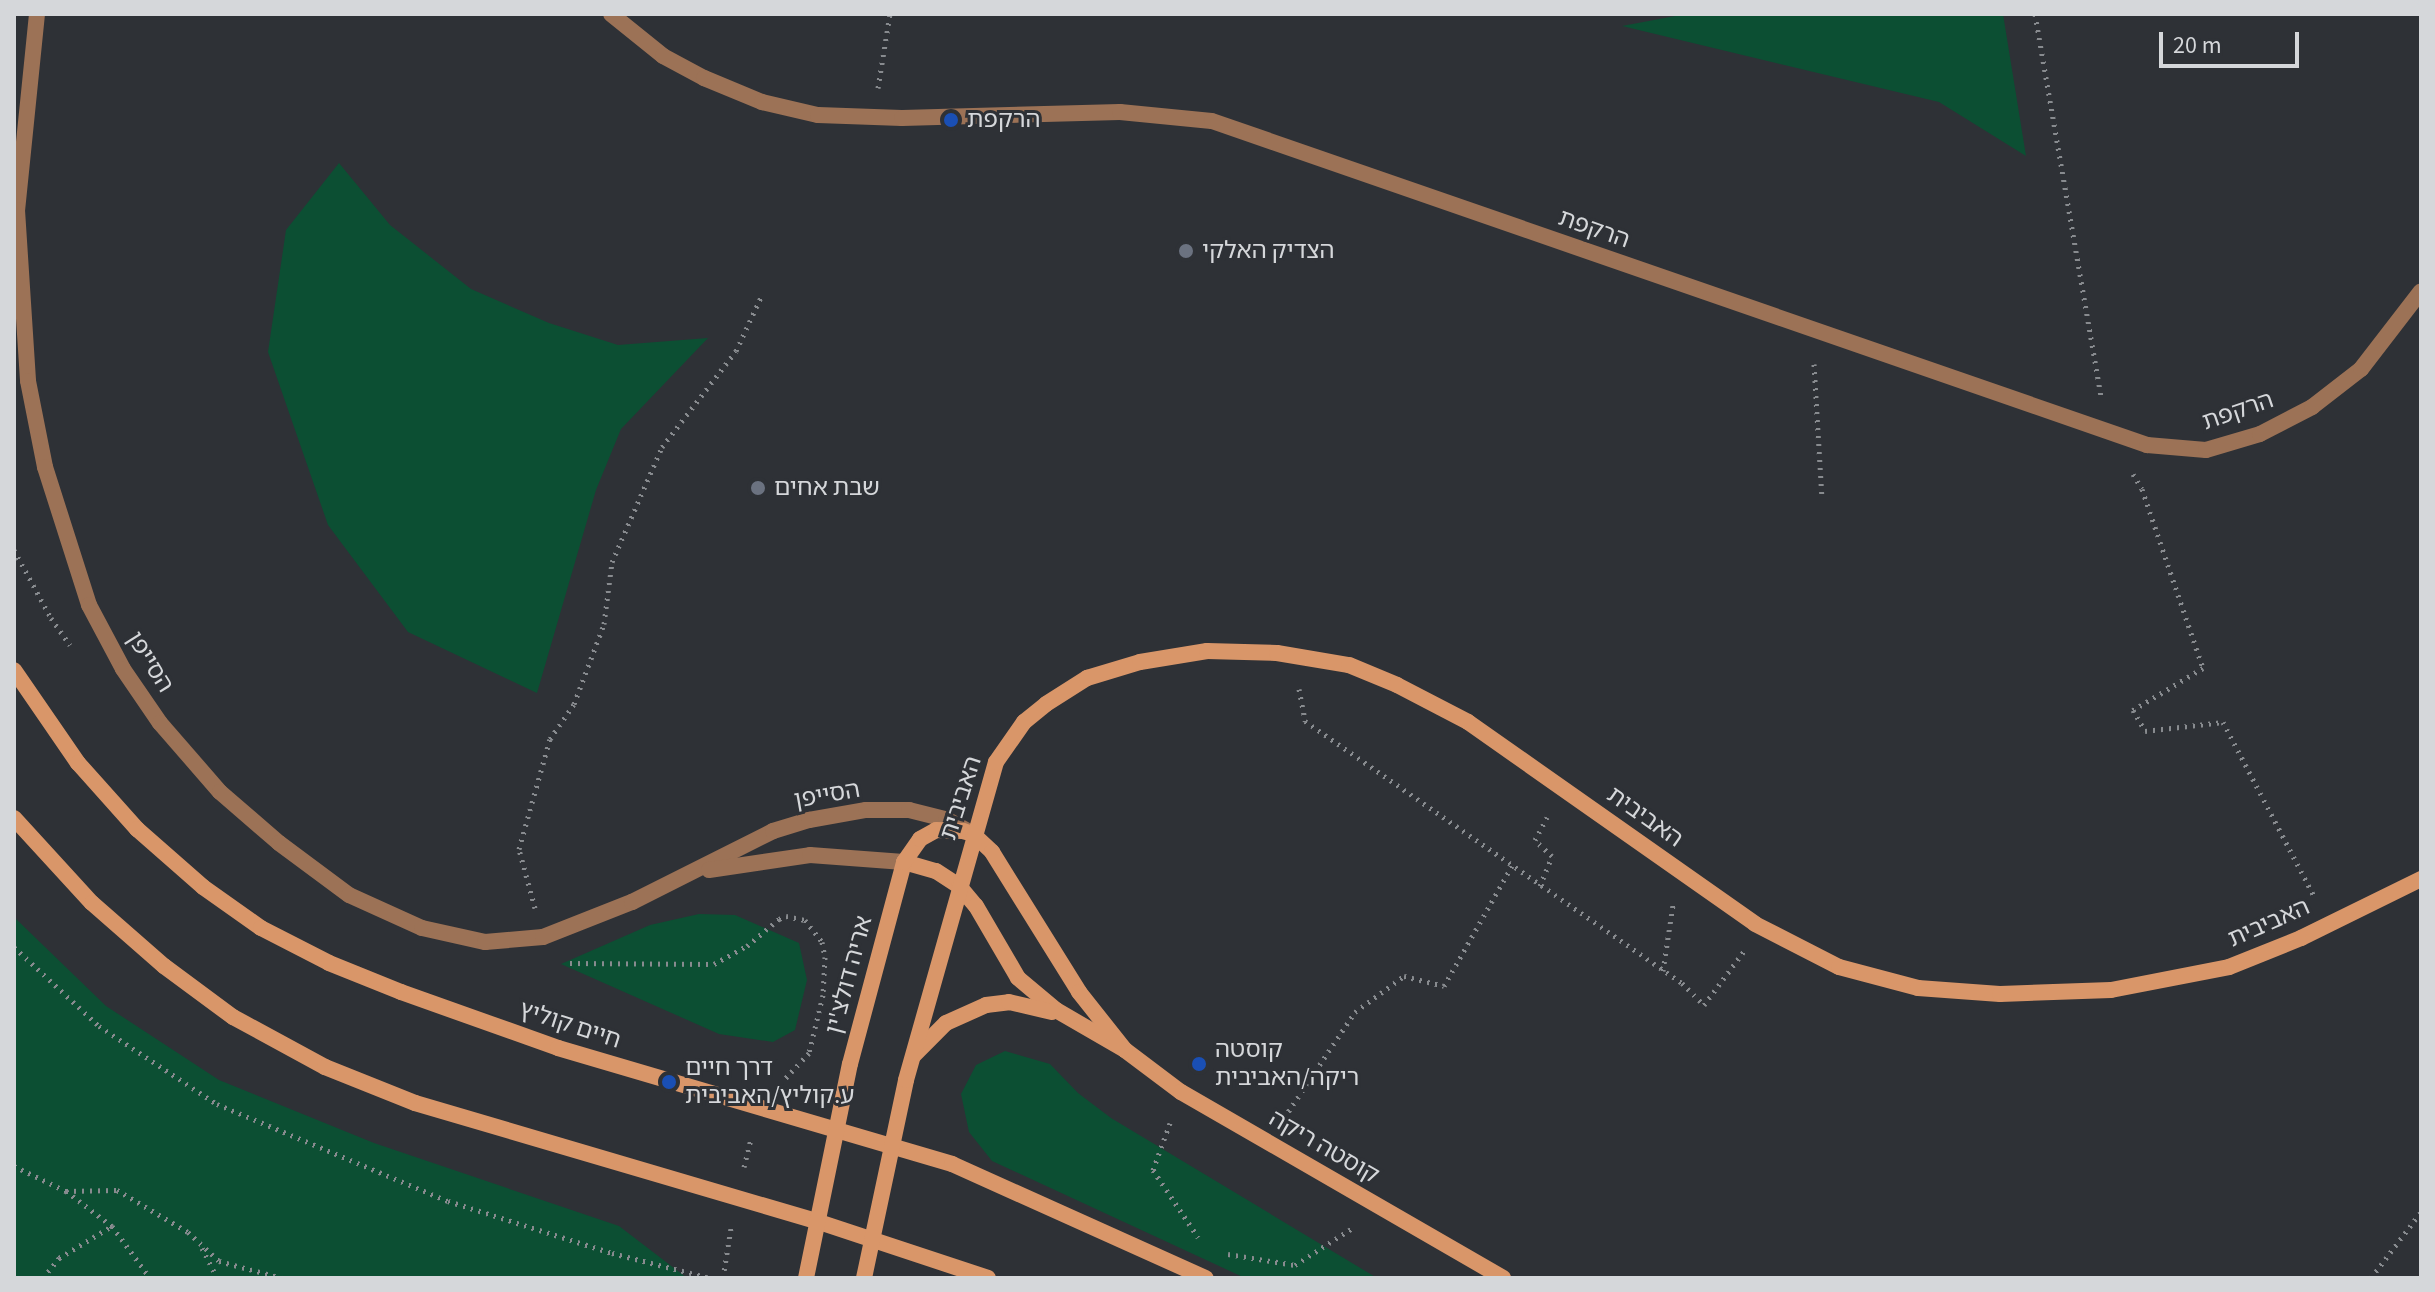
<!DOCTYPE html>
<meta charset="utf-8">
<style>
body{margin:0}
#map{position:relative;width:2435px;height:1292px;overflow:hidden;background:#2e3136;font-family:"Source Sans 3","Noto Sans Hebrew",sans-serif}
div>[style]{position:absolute}
.green>*{inset:0;background:#0c4f33}
.path>*{height:5px;margin-top:-2.5px;transform-origin:0;background:repeating-linear-gradient(90deg,#888b8f 0 2px,transparent 0 8px)}
.street>*{height:16px;margin:-8px;padding:0 8px;transform-origin:8px;border-radius:8px;background:#9c7256}
.secondary>*{height:16px;margin:-8px;padding:0 8px;transform-origin:8px;border-radius:8px;background:#d99669}
.dots>*{width:22px;height:22px;translate:-50% -50%;box-sizing:border-box;border:4px solid #2e3136;border-radius:50%}
span{translate:-50% -50%;white-space:nowrap;text-align:center;line-height:1.15;-webkit-text-stroke:6px #2e3136;paint-order:stroke}
.poi-label{font-size:24px;color:#d5d7da}
.left{translate:0 -50%;text-align:left}
.street-label{font-size:24px;color:#d5d7da}
.frame{position:absolute;inset:0;border:16px solid #d5d7da;pointer-events:none}
.scale{position:absolute;left:2159px;top:32px;width:140px;height:36px;box-sizing:border-box;border:4px solid #d5d7da;border-top:0;padding-left:10px;font-size:24px;line-height:28px;white-space:nowrap;color:#d5d7da;-webkit-text-stroke:6px #2e3136;paint-order:stroke}
</style>
<div id="map">
<div class="green">
<i style="clip-path:polygon(1686px 14px,2003px 14px,2026px 156px,1939px 102px,1622px 26px)"></i>
<i style="clip-path:polygon(339px 163px,390px 225px,471px 289px,549px 323px,618px 345px,708px 338px,621px 429px,596px 490px,537px 693px,408px 632px,328px 525px,268px 352px,286px 230px)"></i>
<i style="clip-path:polygon(699px 914px,735px 915px,799px 943px,807px 980px,795px 1030px,773px 1042px,719px 1034px,561px 964px,650px 925px)"></i>
<i style="clip-path:polygon(14px 917px,106px 1006px,219px 1080px,374px 1143px,619px 1226px,687px 1278px,14px 1278px)"></i>
<i style="clip-path:polygon(1005px 1051px,1050px 1064px,1078px 1093px,1111px 1118px,1377px 1278px,1245px 1278px,992px 1161px,969px 1132px,961px 1094px,976px 1065px)"></i>
</div>
<div class="path">
<i style="left:2035px;top:14px;width:387px;rotate:80.2deg"></i>
<i style="left:878px;top:88px;width:75px;rotate:-80.8deg"></i>
<i style="left:1814px;top:364px;width:134px;rotate:86.6deg"></i>
<i style="left:2133px;top:474px;width:17px;rotate:59deg"></i>
<i style="left:2142px;top:489px;width:189px;rotate:71.2deg"></i>
<i style="left:2203px;top:668px;width:82px;rotate:149deg"></i>
<i style="left:2133px;top:710px;width:24px;rotate:60deg"></i>
<i style="left:2145px;top:731px;width:79px;rotate:-6.6deg"></i>
<i style="left:2223px;top:722px;width:199px;rotate:62.4deg"></i>
<i style="left:14px;top:550px;width:77px;rotate:61.4deg"></i>
<i style="left:51px;top:618px;width:33px;rotate:55deg"></i>
<i style="left:1299px;top:689px;width:33px;rotate:79deg"></i>
<i style="left:1305px;top:721px;width:459px;rotate:34.8deg"></i>
<i style="left:1682px;top:983px;width:31px;rotate:45deg"></i>
<i style="left:1704px;top:1005px;width:67px;rotate:-53.5deg"></i>
<i style="left:1540px;top:886px;width:32px;rotate:-68deg"></i>
<i style="left:1552px;top:856px;width:23px;rotate:-137deg"></i>
<i style="left:1535px;top:840px;width:26px;rotate:-62deg"></i>
<i style="left:535px;top:908px;width:61px;rotate:-105.2deg"></i>
<i style="left:519px;top:849px;width:114px;rotate:-74.3deg"></i>
<i style="left:550px;top:739px;width:42px;rotate:-55.6deg"></i>
<i style="left:574px;top:704px;width:85px;rotate:-69.4deg"></i>
<i style="left:604px;top:624px;width:63px;rotate:-82.6deg"></i>
<i style="left:612px;top:562px;width:125px;rotate:-66.5deg"></i>
<i style="left:662px;top:447px;width:121px;rotate:-52.4deg"></i>
<i style="left:736px;top:351px;width:62px;rotate:-65.1deg"></i>
<i style="left:14px;top:947px;width:116px;rotate:42.9deg"></i>
<i style="left:99px;top:1026px;width:141px;rotate:33.5deg"></i>
<i style="left:217px;top:1104px;width:251px;rotate:22.8deg"></i>
<i style="left:448px;top:1201px;width:172px;rotate:17.6deg"></i>
<i style="left:612px;top:1253px;width:101px;rotate:14.3deg"></i>
<i style="left:570px;top:963px;width:144px;rotate:0.4deg"></i>
<i style="left:714px;top:964px;width:38px;rotate:-29deg"></i>
<i style="left:747px;top:946px;width:42px;rotate:-40.2deg"></i>
<i style="left:779px;top:919px;width:8px;rotate:-23deg"></i>
<i style="left:786px;top:916px;width:19px;rotate:12deg"></i>
<i style="left:805px;top:920px;width:28px;rotate:52deg"></i>
<i style="left:822px;top:942px;width:15px;rotate:79deg"></i>
<i style="left:825px;top:957px;width:38px;rotate:93deg"></i>
<i style="left:823px;top:995px;width:60px;rotate:103.6deg"></i>
<i style="left:809px;top:1053px;width:37px;rotate:133deg"></i>
<i style="left:1663px;top:971px;width:67px;rotate:-81.4deg"></i>
<i style="left:1284px;top:1118px;width:128px;rotate:-56.2deg"></i>
<i style="left:1355px;top:1012px;width:61px;rotate:-36.3deg"></i>
<i style="left:1404px;top:976px;width:41px;rotate:14deg"></i>
<i style="left:1444px;top:986px;width:138px;rotate:-60.5deg"></i>
<i style="left:1170px;top:1123px;width:50px;rotate:109.9deg"></i>
<i style="left:1153px;top:1170px;width:81px;rotate:56.1deg"></i>
<i style="left:14px;top:1166px;width:58px;rotate:25.7deg"></i>
<i style="left:66px;top:1191px;width:58px;rotate:37.3deg"></i>
<i style="left:112px;top:1226px;width:64px;rotate:53.8deg"></i>
<i style="left:744px;top:1167px;width:30px;rotate:-76deg"></i>
<i style="left:66px;top:1191px;width:51px;rotate:-1.1deg"></i>
<i style="left:117px;top:1190px;width:82px;rotate:30.6deg"></i>
<i style="left:188px;top:1232px;width:42px;rotate:43.1deg"></i>
<i style="left:219px;top:1261px;width:65px;rotate:15.1deg"></i>
<i style="left:202px;top:1248px;width:34px;rotate:63deg"></i>
<i style="left:1228px;top:1254px;width:68px;rotate:9.3deg"></i>
<i style="left:1295px;top:1265px;width:70px;rotate:-32.8deg"></i>
<i style="left:43px;top:1278px;width:26px;rotate:-51deg"></i>
<i style="left:59px;top:1258px;width:62px;rotate:-31.1deg"></i>
<i style="left:723px;top:1278px;width:51px;rotate:-80.9deg"></i>
<i style="left:2371px;top:1278px;width:83px;rotate:-52.9deg"></i>
</div>
<div class="street">
<i style="left:37px;top:14px;width:197px;rotate:95.8deg"></i>
<i style="left:17px;top:210px;width:171px;rotate:86.3deg"></i>
<i style="left:28px;top:381px;width:88px;rotate:78.8deg"></i>
<i style="left:45px;top:467px;width:145px;rotate:72.3deg"></i>
<i style="left:89px;top:605px;width:72px;rotate:62deg"></i>
<i style="left:123px;top:669px;width:65px;rotate:55.6deg"></i>
<i style="left:160px;top:723px;width:91px;rotate:49deg"></i>
<i style="left:220px;top:792px;width:78px;rotate:40.8deg"></i>
<i style="left:279px;top:843px;width:87px;rotate:36.6deg"></i>
<i style="left:349px;top:895px;width:80px;rotate:24.3deg"></i>
<i style="left:422px;top:928px;width:65px;rotate:12.5deg"></i>
<i style="left:485px;top:942px;width:58px;rotate:-4.9deg"></i>
<i style="left:543px;top:937px;width:96px;rotate:-21.5deg"></i>
<i style="left:632px;top:902px;width:158px;rotate:-26.7deg"></i>
<i style="left:773px;top:831px;width:38px;rotate:-17deg"></i>
<i style="left:809px;top:820px;width:58px;rotate:-10deg"></i>
<i style="left:866px;top:810px;width:43px"></i>
<i style="left:909px;top:810px;width:38px;rotate:14deg"></i>
<i style="left:946px;top:819px;width:29px;rotate:29deg"></i>
<i style="left:611px;top:14px;width:67px;rotate:38.9deg"></i>
<i style="left:663px;top:56px;width:47px;rotate:28.2deg"></i>
<i style="left:704px;top:78px;width:63px;rotate:22.5deg"></i>
<i style="left:762px;top:102px;width:57px;rotate:13.1deg"></i>
<i style="left:818px;top:115px;width:84px;rotate:2deg"></i>
<i style="left:902px;top:118px;width:218px;rotate:-1.6deg"></i>
<i style="left:1120px;top:112px;width:92px;rotate:5.6deg"></i>
<i style="left:1212px;top:121px;width:990px;rotate:19.11deg"></i>
<i style="left:2147px;top:445px;width:59px;rotate:4.8deg"></i>
<i style="left:2206px;top:450px;width:56px;rotate:-16.5deg"></i>
<i style="left:2260px;top:434px;width:59px;rotate:-27.4deg"></i>
<i style="left:2312px;top:407px;width:62px;rotate:-37.8deg"></i>
<i style="left:2361px;top:369px;width:98px;rotate:-52.4deg"></i>
<i style="left:709px;top:870px;width:102px;rotate:-8.4deg"></i>
<i style="left:810px;top:855px;width:94px;rotate:4.3deg"></i>
</div>
<div class="secondary">
<i style="left:14px;top:670px;width:113px;rotate:55.5deg"></i>
<i style="left:78px;top:763px;width:89px;rotate:48.2deg"></i>
<i style="left:137px;top:829px;width:88px;rotate:41.3deg"></i>
<i style="left:203px;top:887px;width:71px;rotate:35.3deg"></i>
<i style="left:261px;top:928px;width:76px;rotate:27.2deg"></i>
<i style="left:329px;top:963px;width:78px;rotate:21.9deg"></i>
<i style="left:401px;top:992px;width:167px;rotate:19.6deg"></i>
<i style="left:558px;top:1048px;width:411px;rotate:16.4deg"></i>
<i style="left:952px;top:1164px;width:278px;rotate:24.2deg"></i>
<i style="left:14px;top:818px;width:115px;rotate:47.5deg"></i>
<i style="left:92px;top:903px;width:96px;rotate:41.2deg"></i>
<i style="left:164px;top:966px;width:86px;rotate:36.5deg"></i>
<i style="left:233px;top:1017px;width:105px;rotate:28.5deg"></i>
<i style="left:325px;top:1067px;width:97px;rotate:21.8deg"></i>
<i style="left:415px;top:1103px;width:418px;rotate:16.4deg"></i>
<i style="left:816px;top:1221px;width:181px;rotate:18.3deg"></i>
<i style="left:904px;top:862px;width:33px;rotate:16deg"></i>
<i style="left:936px;top:871px;width:27px;rotate:33deg"></i>
<i style="left:959px;top:886px;width:26px;rotate:50deg"></i>
<i style="left:976px;top:906px;width:83px;rotate:59.7deg"></i>
<i style="left:1018px;top:978px;width:50px;rotate:40.1deg"></i>
<i style="left:1056px;top:1010px;width:80px;rotate:30.1deg"></i>
<i style="left:1125px;top:1050px;width:70px;rotate:36.9deg"></i>
<i style="left:1181px;top:1092px;width:372px;rotate:30deg"></i>
<i style="left:914px;top:1055px;width:45px;rotate:-45deg"></i>
<i style="left:946px;top:1023px;width:44px;rotate:-24.2deg"></i>
<i style="left:986px;top:1005px;width:23px;rotate:-7deg"></i>
<i style="left:1009px;top:1002px;width:44px;rotate:13.1deg"></i>
<i style="left:806px;top:1278px;width:218px;rotate:-78.4deg"></i>
<i style="left:850px;top:1064px;width:209px;rotate:-75deg"></i>
<i style="left:904px;top:862px;width:28px;rotate:-55deg"></i>
<i style="left:920px;top:839px;width:18px;rotate:-29deg"></i>
<i style="left:936px;top:830px;width:27px;rotate:2deg"></i>
<i style="left:963px;top:831px;width:10px;rotate:17deg"></i>
<i style="left:973px;top:834px;width:26px;rotate:43deg"></i>
<i style="left:992px;top:852px;width:165px;rotate:58.1deg"></i>
<i style="left:1079px;top:992px;width:74px;rotate:51.6deg"></i>
<i style="left:864px;top:1278px;width:202px;rotate:-78deg"></i>
<i style="left:906px;top:1080px;width:330px;rotate:-74.2deg"></i>
<i style="left:996px;top:762px;width:49px;rotate:-55deg"></i>
<i style="left:1024px;top:722px;width:28px;rotate:-39deg"></i>
<i style="left:1046px;top:704px;width:49px;rotate:-32.4deg"></i>
<i style="left:1087px;top:678px;width:55px;rotate:-16.8deg"></i>
<i style="left:1140px;top:662px;width:68px;rotate:-9.3deg"></i>
<i style="left:1207px;top:651px;width:70px;rotate:1.6deg"></i>
<i style="left:1277px;top:653px;width:73px;rotate:9.5deg"></i>
<i style="left:1349px;top:665px;width:52px;rotate:22.6deg"></i>
<i style="left:1397px;top:685px;width:80px;rotate:27.5deg"></i>
<i style="left:1468px;top:722px;width:351px;rotate:35.1deg"></i>
<i style="left:1755px;top:924px;width:94px;rotate:27.1deg"></i>
<i style="left:1839px;top:967px;width:82px;rotate:14.9deg"></i>
<i style="left:1918px;top:988px;width:82px;rotate:4.2deg"></i>
<i style="left:2000px;top:994px;width:111px;rotate:-2.1deg"></i>
<i style="left:2111px;top:990px;width:120px;rotate:-11deg"></i>
<i style="left:2229px;top:967px;width:78px;rotate:-21.9deg"></i>
<i style="left:2301px;top:938px;width:134px;rotate:-26.2deg"></i>
</div>
<div class="dots">
<i style="left:951px;top:120px;background:#1a4fb4"></i>
<i style="left:1186px;top:251px;background:#6b7280"></i>
<i style="left:758px;top:488px;background:#6b7280"></i>
<i style="left:1199px;top:1064px;background:#1a4fb4"></i>
<i style="left:669px;top:1082px;background:#1a4fb4"></i>
</div>
<div class="poi-label">
<span class="left" style="left:967px;top:120px">הרקפת</span>
<span class="left" style="left:1202px;top:251px">הצדיק האלקי</span>
<span class="left" style="left:774px;top:488px">שבת אחים</span>
<span class="left" style="left:1215px;top:1064px">קוסטה<br>ריקה/האביבית</span>
<span class="left" style="left:685px;top:1082px">דרך חיים<br>ע.קוליץ/האביבית</span>
</div>
<div class="street-label">
<span style="left:1594px;top:229px;rotate:19deg">הרקפת</span>
<span style="left:2238px;top:411px;rotate:-19deg">הרקפת</span>
<span style="left:150px;top:662px;rotate:58deg">הסייפן</span>
<span style="left:827px;top:795px;rotate:-10deg">הסייפן</span>
<span style="left:961px;top:798px;rotate:-72deg">האביבית</span>
<span style="left:1645px;top:817px;rotate:35deg">האביבית</span>
<span style="left:2269px;top:923px;rotate:-24deg">האביבית</span>
<span style="left:849px;top:975px;rotate:-75deg">אריה דולצ'ין</span>
<span style="left:570px;top:1025px;rotate:18deg">חיים קוליץ</span>
<span style="left:1324px;top:1147px;rotate:30deg">קוסטה ריקה</span>
</div>
<div class="frame"></div>
<div class="scale">20 m</div>
</div>
